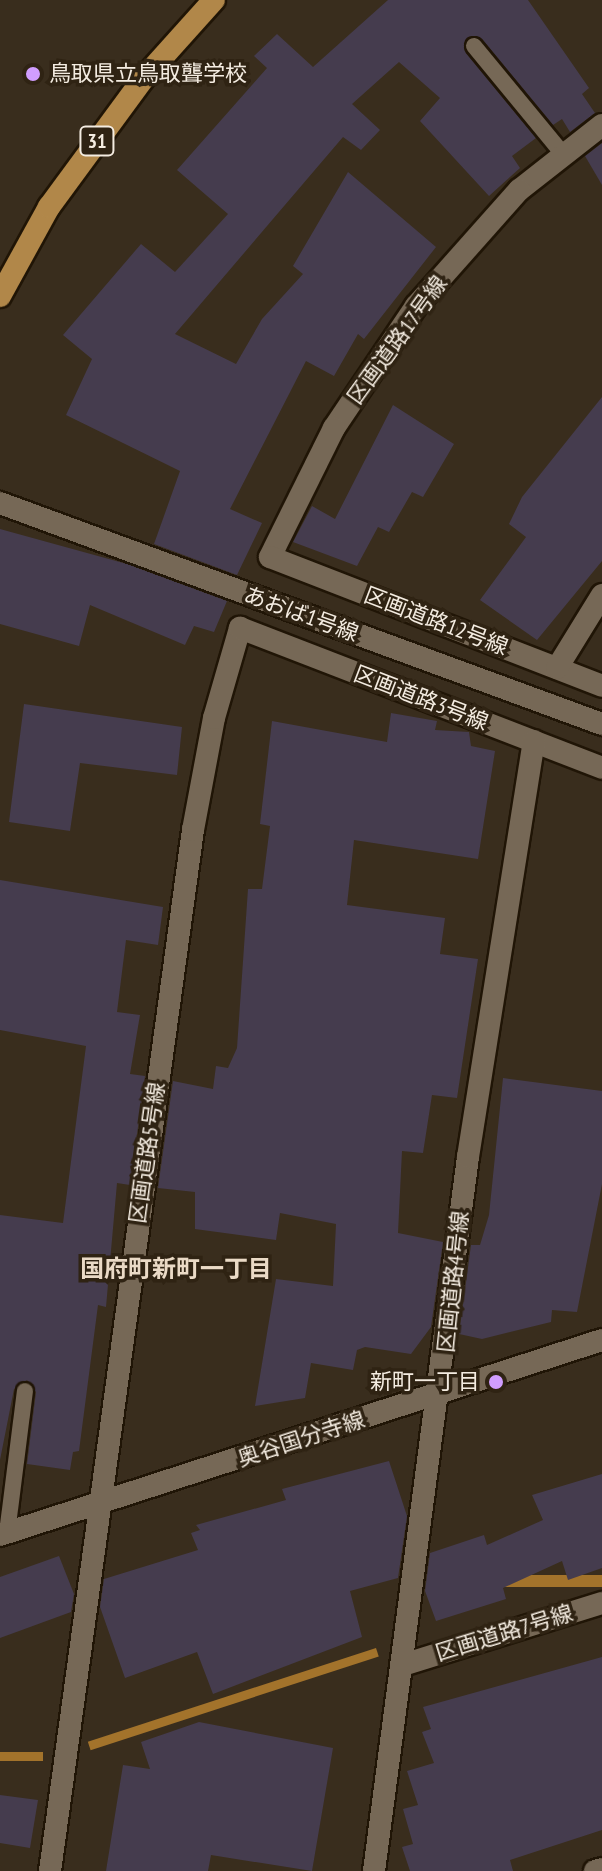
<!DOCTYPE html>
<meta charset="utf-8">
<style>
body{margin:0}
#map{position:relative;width:602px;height:1871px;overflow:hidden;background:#392d1d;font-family:"PT Sans Narrow","Noto Sans JP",sans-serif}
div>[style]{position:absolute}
.water>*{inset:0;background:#a3732b;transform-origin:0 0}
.building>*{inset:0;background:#453c4e}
.roads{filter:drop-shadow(2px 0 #201506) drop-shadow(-2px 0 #201506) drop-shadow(0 2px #201506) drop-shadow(0 -2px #201506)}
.service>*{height:16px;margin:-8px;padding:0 8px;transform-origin:8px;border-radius:8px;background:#766856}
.pedestrian>*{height:22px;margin:-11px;padding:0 11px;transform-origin:11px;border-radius:11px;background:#766856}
.minor>*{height:22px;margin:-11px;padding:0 11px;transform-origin:11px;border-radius:11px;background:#766856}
.tertiary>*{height:22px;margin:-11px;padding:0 11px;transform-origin:11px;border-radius:11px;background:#766856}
.primary>*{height:22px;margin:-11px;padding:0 11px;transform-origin:11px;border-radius:11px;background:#b18749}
.dots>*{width:22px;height:22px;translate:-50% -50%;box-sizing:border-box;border:4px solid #2f2313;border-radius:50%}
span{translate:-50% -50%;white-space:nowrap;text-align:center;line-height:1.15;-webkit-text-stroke:7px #2f2313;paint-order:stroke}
.shield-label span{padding:2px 6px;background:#2f2313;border:2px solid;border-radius:6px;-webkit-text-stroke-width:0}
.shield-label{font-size:20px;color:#f4ece1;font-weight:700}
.poi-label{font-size:22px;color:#f4ece1}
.left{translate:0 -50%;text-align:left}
.right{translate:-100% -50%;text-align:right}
.street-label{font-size:22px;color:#f4ece1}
.neighbourhood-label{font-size:24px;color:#eadac6;font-weight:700}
</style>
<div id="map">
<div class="water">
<i style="left:602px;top:1575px;width:12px;height:168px;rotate:90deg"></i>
<i style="left:376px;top:1648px;width:9px;height:303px;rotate:72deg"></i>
<i style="left:43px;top:1752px;width:9px;height:45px;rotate:90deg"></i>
</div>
<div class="building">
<i style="clip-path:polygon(388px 0,528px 0,589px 88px,582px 94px,595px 113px,570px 132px,562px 119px,553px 125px,482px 39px,468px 37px,466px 53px,536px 138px,512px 156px,520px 168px,489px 196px,420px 121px,440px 98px,399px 62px,352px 104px,380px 130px,361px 150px,343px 137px,175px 334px,236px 364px,262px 319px,303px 274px,293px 266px,348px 172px,436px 247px,364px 339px,358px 334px,334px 376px,306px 361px,230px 509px,262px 523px,237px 575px,154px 544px,180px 471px,66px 415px,92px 359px,63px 335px,141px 244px,175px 272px,228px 214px,177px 170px,267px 68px,254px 56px,277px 34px,313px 67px)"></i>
<i style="clip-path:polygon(602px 143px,602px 185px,585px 156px)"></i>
<i style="clip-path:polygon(602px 397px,602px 561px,537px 640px,480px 600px,526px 537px,509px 524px,522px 497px)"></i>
<i style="clip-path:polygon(393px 405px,454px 444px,423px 497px,412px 492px,389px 532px,378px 527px,357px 566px,293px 542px,312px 506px,335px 519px)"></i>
<i style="clip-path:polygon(0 529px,127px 564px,227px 601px,214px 632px,194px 626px,185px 645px,90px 605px,79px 646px,0 624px)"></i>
<i style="clip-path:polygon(24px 704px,182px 727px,177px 775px,80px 763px,70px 831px,9px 822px)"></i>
<i style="clip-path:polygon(391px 713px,437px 721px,435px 730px,469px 732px,471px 746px,495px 751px,478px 859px,354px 840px,347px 905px,445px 918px,440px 954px,478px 959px,457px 1098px,432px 1095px,423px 1153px,402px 1151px,398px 1233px,443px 1242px,431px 1327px,411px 1354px,365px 1347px,357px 1350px,353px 1370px,311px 1363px,305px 1398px,255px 1406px,276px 1279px,333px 1286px,336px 1224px,280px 1213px,276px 1240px,195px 1229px,195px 1192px,158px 1188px,173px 1081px,213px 1089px,216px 1066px,228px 1068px,237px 1048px,248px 889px,262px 889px,270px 826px,260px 824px,272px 721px,387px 742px)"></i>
<i style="clip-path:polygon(0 880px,163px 907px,158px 945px,126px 940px,117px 1012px,140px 1015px,130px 1074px,145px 1076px,130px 1185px,117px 1183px,106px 1307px,98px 1305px,79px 1451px,73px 1452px,70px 1470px,27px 1464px,36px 1392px,27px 1380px,14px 1389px,0 1460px,0 1215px,63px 1223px,86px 1046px,0 1030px)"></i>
<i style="clip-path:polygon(503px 1078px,602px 1091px,602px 1184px,577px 1312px,552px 1310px,551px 1322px,482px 1339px,459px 1334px,471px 1245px,480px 1245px,489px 1215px)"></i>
<i style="clip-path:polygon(389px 1461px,407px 1516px,398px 1578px,350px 1591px,362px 1637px,213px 1694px,197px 1652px,125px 1678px,100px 1607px,104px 1579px,198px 1550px,191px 1533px,200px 1530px,196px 1525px,286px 1500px,282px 1489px)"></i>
<i style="clip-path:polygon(602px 1474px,602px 1568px,568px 1580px,562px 1561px,503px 1588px,506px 1599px,436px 1621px,425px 1591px,430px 1553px,484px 1535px,487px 1545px,543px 1520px,532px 1495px)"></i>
<i style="clip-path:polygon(59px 1556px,74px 1594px,71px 1612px,0 1638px,0 1577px)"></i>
<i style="clip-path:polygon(602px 1657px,602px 1830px,510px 1860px,513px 1871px,410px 1871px,402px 1847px,413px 1844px,403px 1809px,418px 1805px,407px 1771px,434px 1763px,422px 1732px,431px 1729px,423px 1707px)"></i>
<i style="clip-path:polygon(199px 1722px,333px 1748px,312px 1871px,211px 1855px,208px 1871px,106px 1871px,123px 1765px,150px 1769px,141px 1742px)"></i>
<i style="clip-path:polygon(0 1795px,38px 1800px,30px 1848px,0 1843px)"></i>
</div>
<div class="roads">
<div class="service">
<i style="left:474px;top:46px;width:141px;rotate:50.5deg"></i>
<i style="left:7px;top:1533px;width:143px;rotate:-82.8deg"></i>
</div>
<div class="pedestrian">
<i style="left:0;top:503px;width:641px;rotate:20.16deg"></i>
</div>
<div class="minor">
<i style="left:602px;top:125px;width:105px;rotate:141.9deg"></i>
<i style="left:519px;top:190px;width:155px;rotate:131.6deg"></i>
<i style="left:416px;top:306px;width:147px;rotate:123.9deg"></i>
<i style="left:334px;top:428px;width:144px;rotate:116.4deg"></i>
<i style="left:270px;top:557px;width:356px;rotate:21.2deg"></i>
<i style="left:557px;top:668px;width:86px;rotate:-58.3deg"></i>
<i style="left:406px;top:1664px;width:205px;rotate:-17.3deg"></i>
<i style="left:50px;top:1871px;width:1051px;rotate:-82.18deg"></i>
<i style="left:193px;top:830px;width:114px;rotate:-79.4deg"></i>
<i style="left:214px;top:718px;width:94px;rotate:-73.9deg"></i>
<i style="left:240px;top:628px;width:388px;rotate:21.1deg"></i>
<i style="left:374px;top:1871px;width:720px;rotate:-82.5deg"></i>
<i style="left:468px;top:1157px;width:421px;rotate:-81deg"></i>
<i style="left:595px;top:1871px;width:7px;rotate:-16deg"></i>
</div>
<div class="tertiary">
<i style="left:0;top:1535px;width:633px;rotate:-17.95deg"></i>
</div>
<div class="primary">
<i style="left:0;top:296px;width:102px;rotate:-61.2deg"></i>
<i style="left:49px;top:207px;width:159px;rotate:-53.7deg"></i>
<i style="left:143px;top:79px;width:106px;rotate:-48.1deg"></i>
</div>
</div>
<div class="dots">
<i style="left:33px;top:74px;background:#d09dfe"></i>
<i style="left:496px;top:1382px;background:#d09dfe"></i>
</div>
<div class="shield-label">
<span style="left:97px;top:141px">31</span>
</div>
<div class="poi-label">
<span class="left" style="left:49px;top:74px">鳥取県立鳥取聾学校</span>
<span class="right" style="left:480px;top:1382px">新町一丁目</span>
</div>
<div class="street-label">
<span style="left:397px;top:340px;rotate:-54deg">区画道路17号線</span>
<span style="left:301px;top:614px;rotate:20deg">あおば1号線</span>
<span style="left:436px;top:621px;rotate:21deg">区画道路12号線</span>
<span style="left:421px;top:698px;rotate:21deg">区画道路3号線</span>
<span style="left:147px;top:1153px;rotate:-82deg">区画道路5号線</span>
<span style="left:453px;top:1282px;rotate:-84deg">区画道路4号線</span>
<span style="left:301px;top:1439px;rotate:-18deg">奥谷国分寺線</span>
<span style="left:504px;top:1633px;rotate:-17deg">区画道路7号線</span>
</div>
<div class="neighbourhood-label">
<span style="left:176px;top:1269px">国府町新町一丁目</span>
</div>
</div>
